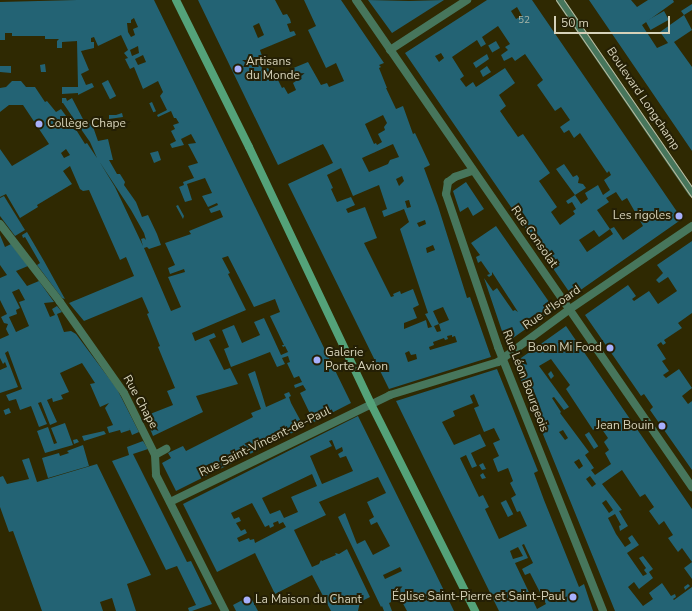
<!DOCTYPE html>
<meta charset="utf-8">
<style>
body{margin:0}
#map{position:relative;width:692px;height:611px;overflow:hidden;background:#2f2902;font-family:"Nunito Sans",sans-serif}
div>[style]{position:absolute}
.building>*{inset:0;background:#236374;transform-origin:0 0}
.service>*{height:8px;margin:-4px;padding:0 4px;transform-origin:4px;border-radius:4px;background:#47765c}
.pedestrian>*{height:8px;margin:-4px;padding:0 4px;transform-origin:4px;border-radius:4px;background:#47765c}
.minor>*{height:8px;margin:-4px;padding:0 4px;transform-origin:4px;border-radius:4px;background:#47765c}
.secondary>*{height:8px;margin:-4px;padding:0 4px;transform-origin:4px;border-radius:4px;background:#54a279}
.tram>*{height:1px;margin:-0.5px;padding:0 0.5px;transform-origin:0.5px;border-radius:0.5px;background:#beba9f}
.dots>*{width:11px;height:11px;translate:-50% -50%;box-sizing:border-box;border:2px solid #241f05;border-radius:50%}
span{translate:-50% -50%;white-space:nowrap;text-align:center;line-height:1.15;-webkit-text-stroke:4px #241f05;paint-order:stroke}
.number-label{font-size:10px;color:#a9b6a8}
.number-label span{-webkit-text-stroke-width:0}
.poi-label{font-size:12px;color:#d6d2b9}
.left{translate:0 -50%;text-align:left}
.right{translate:-100% -50%;text-align:right}
.street-label{font-size:12px;color:#d6d2b9}
.scale{position:absolute;left:554px;top:16px;width:116px;height:18px;box-sizing:border-box;border:2px solid #d6d2b9;border-top:0;padding-left:5px;font-size:12px;line-height:14px;white-space:nowrap;color:#d6d2b9;-webkit-text-stroke:3px #241f05;paint-order:stroke}
</style>
<div id="map">
<div class="building">
<i style="clip-path:polygon(evenodd,77px 0,154px 0,351px 403px,314px 422px,300px 393px,306px 390px,303px 385px,295px 388px,294px 385px,302px 382px,299px 376px,294px 378px,287px 363px,290px 362px,288px 356px,282px 358px,285px 364px,277px 367px,270px 352px,231px 367px,224px 349px,229px 347px,222px 330px,234px 325px,242px 343px,260px 335px,254px 322px,264px 318px,281px 355px,288px 352px,285px 346px,283px 347px,282px 345px,284px 345px,270px 316px,280px 312px,275px 299px,254px 307px,228px 256px,222px 258px,230px 273px,228px 274px,246px 310px,192px 333px,195px 341px,214px 333px,216px 337px,209px 340px,224px 370px,230px 368px,238px 384px,196px 396px,203px 412px,153px 436px,145px 416px,173px 405px,167px 391px,175px 388px,158px 347px,160px 346px,147px 314px,149px 313px,142px 297px,84px 321px,69px 303px,134px 276px,126px 257px,120px 260px,89px 190px,83px 191px,80px 189px,70px 166px,63px 171px,72px 184px,37px 205px,38px 207px,20px 218px,6px 194px,0 197px,0 149px,12px 166px,49px 144px,23px 105px,9px 105px,0 112px,0 88px,6px 87px,12px 81px,21px 81px,26px 87px,35px 87px,45px 102px,47px 101px,56px 112px,61px 109px,74px 127px,78px 124px,75px 128px,85px 144px,87px 143px,97px 158px,90px 142px,76px 122px,63px 103px,62px 103px,62px 98px,66px 98px,67px 101px,72px 98px,84px 121px,91px 121px,98px 141px,108px 139px,113px 160px,109px 160px,117px 174px,120px 174px,125px 182px,124px 185px,136px 202px,142px 217px,148px 215px,157px 234px,161px 245px,149px 249px,147px 247px,144px 248px,171px 311px,181px 307px,168px 277px,185px 272px,184px 269px,170px 274px,168px 268px,175px 265px,165px 243px,191px 234px,189px 231px,223px 217px,220px 210px,211px 213px,209px 209px,218px 205px,217px 203px,208px 207px,202px 196px,212px 193px,205px 178px,187px 184px,192px 200px,185px 202px,179px 187px,184px 185px,183px 182px,194px 178px,188px 166px,198px 163px,188px 144px,196px 143px,191px 134px,181px 139px,184px 145px,172px 148px,170px 144px,176px 141px,171px 131px,175px 129px,173px 125px,179px 123px,176px 118px,174px 118px,171px 111px,158px 117px,157px 115px,167px 110px,160px 96px,163px 92px,158px 81px,143px 89px,134px 67px,130px 69px,125px 59px,128px 58px,124px 53px,128px 50px,121px 35px,98px 46px,94px 37px,91px 38px,91px 42px,94px 42px,94px 48px,81px 51px,89px 70px,81px 74px,86px 85px,92px 83px,94px 87px,78px 95px,78px 93px,62px 94px,62px 87px,78px 87px,77px 41px,62px 42px,62px 48px,57px 48px,57px 41px,59px 39px,45px 39px,45px 36px,12px 36px,12px 33px,5px 33px,5px 40px,0 40px,0 2px,77px 0,134px 18px,138px 27px,133px 29px,135px 35px,131px 37px,128px 32px,127px 23px,131px 23px,131px 20px,134px 18px,77px 0,138px 46px,139px 53px,132px 56px,130px 50px,138px 46px,77px 0,143px 55px,146px 62px,138px 65px,135px 59px,143px 55px,77px 0,66px 149px,70px 155px,64px 158px,61px 153px,66px 149px,77px 0,99px 161px,131px 210px,144px 233px,146px 240px,144px 238px,141px 239px,143px 246px,115px 187px,99px 161px)"></i>
<i style="clip-path:polygon(evenodd,198px 0,275px 0,283px 15px,287px 14px,290px 19px,291px 23px,287px 24px,290px 32px,294px 31px,296px 35px,260px 50px,263px 59px,259px 62px,263px 70px,268px 68px,273px 77px,276px 76px,282px 88px,284px 87px,288px 94px,296px 90px,293px 83px,296px 81px,291px 69px,308px 62px,321px 85px,327px 83px,329px 87px,344px 81px,336px 63px,326px 68px,308px 30px,316px 26px,304px 0,341px 0,384px 63px,379px 65px,381px 67px,379px 68px,387px 88px,386px 88px,396px 109px,403px 106px,413px 134px,415px 133px,430px 165px,424px 168px,438px 206px,467px 298px,470px 297px,491px 357px,389px 389px,288px 184px,333px 163px,327px 151px,323px 144px,278px 165px,198px 0,259px 23px,264px 35px,258px 38px,253px 26px,259px 23px,198px 0,383px 115px,387px 123px,384px 127px,385px 130px,378px 134px,382px 142px,377px 145px,376px 143px,374px 144px,365px 124px,383px 115px,198px 0,393px 144px,399px 157px,390px 160px,388px 164px,369px 172px,362px 158px,393px 144px,198px 0,341px 168px,353px 196px,379px 185px,387px 209px,382px 211px,384px 217px,404px 209px,409px 222px,400px 229px,428px 313px,425px 314px,432px 327px,428px 328px,426px 320px,404px 329px,404px 323px,417px 318px,413px 308px,419px 305px,413px 289px,401px 294px,400px 291px,393px 294px,394px 296px,391px 297px,364px 243px,377px 238px,365px 207px,348px 213px,346px 209px,355px 205px,351px 197px,337px 202px,331px 189px,333px 188px,327px 175px,341px 168px,198px 0,402px 176px,404px 181px,399px 186px,396px 179px,402px 176px,198px 0,409px 200px,411px 207px,407px 208px,405px 201px,409px 200px,198px 0,425px 220px,426px 224px,419px 227px,417px 223px,425px 220px,198px 0,433px 245px,435px 250px,427px 253px,426px 248px,433px 245px,198px 0,443px 307px,449px 320px,439px 324px,441px 331px,437px 332px,434px 326px,439px 324px,433px 311px,443px 307px,198px 0,452px 335px,452px 337px,455px 336px,457px 342px,430px 350px,429px 347px,434px 345px,433px 342px,444px 338px,445px 340px,448px 339px,447px 336px,452px 335px,198px 0,409px 351px,411px 355px,416px 354px,417px 359px,408px 362px,405px 353px,409px 351px)"></i>
<i style="clip-path:polygon(368px 0,409px 1px,444px 0,392px 33px)"></i>
<i style="clip-path:polygon(evenodd,487px 0,532px 0,682px 219px,572px 296px,405px 53px,487px 0,517px 7px,522px 16px,516px 19px,511px 11px,517px 7px,487px 0,498px 26px,510px 44px,505px 47px,508px 50px,501px 55px,504px 61px,512px 57px,515px 61px,525px 54px,543px 80px,537px 85px,555px 111px,561px 107px,570px 120px,560px 127px,564px 133px,569px 130px,574px 138px,580px 133px,607px 173px,609px 171px,611px 175px,604px 180px,610px 190px,603px 195px,598px 185px,585px 193px,588px 199px,581px 204px,575px 195px,566px 201px,568px 204px,572px 202px,576px 209px,573px 211px,575px 214px,560px 225px,551px 212px,557px 207px,539px 181px,550px 173px,523px 134px,518px 137px,500px 111px,506px 106px,499px 95px,515px 83px,505px 68px,476px 87px,473px 82px,466px 87px,460px 79px,464px 76px,452px 57px,477px 40px,481px 47px,486px 44px,482px 37px,498px 26px,487px 0,441px 53px,444px 58px,439px 62px,435px 56px,441px 53px,487px 0,616px 192px,622px 201px,627px 198px,643px 226px,623px 240px,614px 227px,610px 229px,597px 210px,609px 202px,606px 198px,616px 192px,487px 0,610px 229px,613px 234px,587px 252px,579px 240px,594px 230px,599px 237px,610px 229px)"></i>
<i style="clip-path:polygon(589px 0,631px 0,637px 7px,648px 0,673px 0,674px 2px,642px 25px,657px 48px,668px 43px,660px 32px,684px 15px,681px 11px,692px 4px,692px 10px,684px 15px,692px 30px,674px 42px,692px 67px,692px 151px)"></i>
<i style="left:664px;top:11px;width:10px;height:21px;rotate:61deg"></i>
<i style="left:496px;top:41px;width:8px;height:9px;rotate:60deg"></i>
<i style="clip-path:polygon(487px 54px,489px 59px,476px 68px,473px 63px)"></i>
<i style="clip-path:polygon(45px 64px,46px 72px,41px 72px,40px 65px)"></i>
<i style="clip-path:polygon(0 66px,11px 66px,11px 73px,0 72px)"></i>
<i style="clip-path:polygon(487px 66px,491px 72px,483px 77px,480px 71px)"></i>
<i style="left:108px;top:80px;width:18px;height:7px;rotate:63deg"></i>
<i style="left:152px;top:102px;width:10px;height:3px;rotate:66deg"></i>
<i style="clip-path:polygon(122px 113px,123px 117px,109px 119px,109px 115px,116px 115px)"></i>
<i style="clip-path:polygon(158px 151px,161px 160px,154px 163px,150px 153px)"></i>
<i style="clip-path:polygon(564px 164px,573px 177px,577px 175px,579px 178px,578px 183px,583px 184px,586px 188px,575px 195px,556px 169px)"></i>
<i style="clip-path:polygon(466px 182px,484px 209px,473px 216px,468px 207px,460px 212px,453px 191px)"></i>
<i style="clip-path:polygon(4px 196px,25px 230px,15px 236px,0 216px,0 198px)"></i>
<i style="clip-path:polygon(178px 205px,184px 216px,183px 219px,176px 206px)"></i>
<i style="clip-path:polygon(496px 226px,554px 309px,506px 343px,484px 278px,493px 291px,497px 288px,513px 311px,515px 310px,518px 312px,492px 272px,492px 275px,489px 277px,487px 275px,490px 274px,481px 261px,478px 263px,476px 257px,480px 255px,471px 243px)"></i>
<i style="clip-path:polygon(27px 232px,44px 261px,65px 299px,62px 298px,37px 265px,40px 263px,25px 237px,23px 238px,22px 235px)"></i>
<i style="clip-path:polygon(evenodd,0 235px,5px 247px,11px 244px,28px 266px,16px 271px,27px 286px,39px 281px,54px 302px,44px 303px,50px 317px,55px 315px,52px 309px,57px 306px,62px 312px,57px 314px,64px 332px,71px 331px,76px 334px,117px 389px,139px 432px,132px 435px,129px 427px,130px 430px,121px 433px,120px 430px,109px 433px,107px 427px,113px 425px,105px 408px,109px 403px,100px 407px,90px 384px,95px 383px,82px 363px,60px 373px,69px 392px,61px 395px,63px 399px,53px 402px,52px 398px,47px 400px,57px 422px,50px 425px,41px 402px,38px 403px,47px 424px,39px 427px,31px 406px,20px 410px,16px 399px,9px 401px,6px 395px,22px 389px,8px 351px,5px 353px,18px 387px,0 393px,0 370px,7px 367px,5px 362px,3px 364px,0 358px,0 339px,9px 335px,6px 329px,8px 324px,4px 323px,1px 317px,7px 314px,0 300px,0 278px,7px 275px,0 265px,0 235px,19px 289px,25px 300px,19px 302px,29px 326px,16px 332px,9px 317px,17px 314px,16px 310px,20px 308px,12px 292px,19px 289px)"></i>
<i style="clip-path:polygon(692px 241px,692px 313px,678px 323px,682px 328px,664px 340px,666px 343px,663px 345px,661px 342px,657px 345px,666px 359px,662px 361px,669px 371px,663px 375px,666px 378px,679px 369px,692px 388px,682px 396px,688px 404px,692px 401px,692px 470px,650px 410px,653px 407px,644px 394px,641px 396px,585px 315px,628px 285px,636px 296px,632px 299px,634px 301px,649px 291px,658px 304px,677px 291px,668px 277px,659px 283px,656px 280px,663px 273px,657px 265px)"></i>
<i style="clip-path:polygon(evenodd,566px 326px,692px 509px,692px 579px,684px 568px,692px 562px,682px 548px,678px 552px,668px 538px,673px 535px,664px 521px,659px 525px,649px 511px,654px 507px,645px 494px,640px 497px,622px 470px,602px 484px,622px 510px,619px 511px,628px 526px,620px 531px,619px 526px,621px 525px,615px 514px,608px 518px,616px 534px,625px 547px,631px 543px,628px 538px,632px 535px,639px 545px,627px 553px,643px 576px,647px 574px,644px 570px,646px 568px,639px 558px,643px 556px,653px 569px,649px 572px,653px 578px,639px 589px,634px 582px,628px 587px,643px 606px,653px 599px,649px 593px,662px 583px,671px 596px,675px 594px,676px 597px,673px 599px,674px 600px,692px 587px,692px 611px,615px 611px,514px 363px,566px 326px,551px 359px,570px 385px,566px 389px,593px 430px,599px 425px,608px 438px,604px 442px,609px 450px,605px 453px,611px 464px,595px 475px,591px 470px,594px 468px,585px 455px,589px 452px,560px 413px,561px 412px,552px 398px,554px 397px,564px 410px,569px 407px,539px 366px,551px 359px,566px 326px,563px 430px,568px 438px,565px 440px,559px 432px,563px 430px,566px 326px,579px 459px,583px 466px,579px 469px,574px 462px,579px 459px,566px 326px,590px 476px,596px 484px,592px 487px,586px 479px,590px 476px,566px 326px,606px 500px,613px 510px,609px 513px,602px 503px,606px 500px)"></i>
<i style="clip-path:polygon(evenodd,497px 369px,538px 471px,534px 473px,544px 500px,579px 587px,584px 584px,593px 611px,499px 611px,396px 401px,497px 369px,474px 394px,479px 406px,474px 408px,484px 432px,494px 428px,500px 440px,493px 443px,499px 456px,493px 459px,498px 472px,508px 468px,513px 481px,510px 483px,516px 495px,511px 498px,517px 512px,520px 511px,527px 526px,499px 539px,485px 509px,489px 507px,483px 495px,479px 497px,460px 458px,466px 455px,472px 468px,477px 466px,471px 453px,486px 446px,480px 434px,454px 445px,442px 422px,455px 416px,453px 411px,473px 403px,470px 396px,474px 394px,497px 369px,524px 544px,533px 563px,522px 569px,525px 575px,530px 573px,546px 604px,537px 609px,515px 563px,528px 558px,522px 545px,524px 544px,497px 369px,518px 547px,523px 556px,513px 559px,510px 551px,518px 547px)"></i>
<i style="clip-path:polygon(255px 371px,266px 407px,286px 398px,284px 394px,289px 392px,291px 396px,289px 397px,291px 403px,304px 427px,176px 491px,162px 463px,171px 458px,168px 453px,183px 446px,186px 451px,253px 417px,251px 413px,261px 409px,248px 374px)"></i>
<i style="clip-path:polygon(551px 371px,554px 376px,551px 379px,548px 374px)"></i>
<i style="left:9px;top:408px;width:5px;height:6px;rotate:68deg"></i>
<i style="clip-path:polygon(evenodd,358px 416px,426px 554px,454px 611px,407px 611px,400px 598px,389px 603px,392px 611px,384px 611px,382px 606px,381px 607px,338px 517px,345px 513px,357px 544px,365px 540px,373px 555px,390px 546px,377px 522px,371px 525px,369px 520px,374px 517px,367px 502px,386px 493px,378px 477px,319px 502px,326px 515px,294px 530px,312px 567px,319px 564px,321px 560px,322px 561px,336px 555px,335px 553px,339px 554px,347px 549px,370px 597px,360px 602px,358px 611px,331px 611px,312px 575px,275px 594px,255px 553px,217px 572px,183px 504px,358px 416px,332px 440px,336px 450px,342px 447px,343px 451px,338px 454px,340px 458px,346px 456px,353px 471px,322px 484px,310px 456px,332px 446px,329px 441px,332px 440px,358px 416px,312px 474px,317px 486px,291px 497px,298px 512px,284px 518px,280px 510px,270px 514px,262px 498px,312px 474px,358px 416px,252px 503px,265px 527px,269px 525px,270px 528px,274px 526px,273px 523px,278px 521px,279px 524px,283px 522px,286px 527px,255px 543px,254px 539px,250px 540px,249px 538px,239px 542px,237px 538px,247px 533px,245px 529px,241px 531px,236px 523px,241px 521px,239px 517px,234px 519px,231px 513px,252px 503px,358px 416px,400px 567px,402px 571px,385px 579px,383px 575px,400px 567px)"></i>
<i style="clip-path:polygon(65px 423px,73px 445px,45px 453px,37px 431px,48px 427px,54px 444px,57px 443px,51px 428px)"></i>
<i style="clip-path:polygon(104px 431px,106px 434px,84px 441px,82px 436px)"></i>
<i style="left:589px;top:432px;width:17px;height:5px;rotate:57deg"></i>
<i style="clip-path:polygon(77px 439px,79px 442px,74px 444px,73px 440px)"></i>
<i style="clip-path:polygon(143px 441px,148px 449px,133px 454px,187px 562px,191px 561px,212px 604px,192px 611px,189px 611px,188px 608px,196px 605px,177px 566px,166px 570px,112px 461px,129px 455px,127px 447px)"></i>
<i style="clip-path:polygon(83px 445px,89px 466px,48px 478px,42px 458px,59px 453px,60px 456px,69px 453px,67px 451px)"></i>
<i style="clip-path:polygon(29px 458px,37px 482px,97px 464px,151px 575px,127px 584px,136px 611px,116px 611px,112px 598px,100px 602px,103px 611px,42px 611px,13px 531px,9px 532px,0 507px,0 477px,3px 476px,7px 484px,29px 479px,22px 460px)"></i>
<i style="clip-path:polygon(483px 463px,486px 469px,482px 470px,479px 465px)"></i>
<i style="clip-path:polygon(483px 473px,486px 478px,482px 479px,480px 475px)"></i>
<i style="left:506px;top:500px;width:16px;height:6px;rotate:63deg"></i>
<i style="clip-path:polygon(688px 584px,690px 586px,685px 590px,684px 587px)"></i>
<i style="clip-path:polygon(250px 596px,258px 611px,236px 611px,233px 605px)"></i>
</div>
<div class="service">
<i style="left:155px;top:455px;width:13px;rotate:-29deg"></i>
</div>
<div class="pedestrian">
<i style="left:560px;top:0;width:234px;rotate:55.6deg"></i>
</div>
<div class="minor">
<i style="left:356px;top:0;width:592px;rotate:55.4deg"></i>
<i style="left:390px;top:50px;width:92px;rotate:-33deg"></i>
<i style="left:472px;top:171px;width:18px;rotate:161deg"></i>
<i style="left:455px;top:177px;width:9px;rotate:144deg"></i>
<i style="left:448px;top:182px;width:12px;rotate:99deg"></i>
<i style="left:446px;top:194px;width:162px;rotate:71.2deg"></i>
<i style="left:498px;top:347px;width:284px;rotate:68.3deg"></i>
<i style="left:0;top:224px;width:98px;rotate:52.4deg"></i>
<i style="left:60px;top:302px;width:111px;rotate:54.9deg"></i>
<i style="left:124px;top:393px;width:69px;rotate:63.4deg"></i>
<i style="left:155px;top:455px;width:20px;rotate:87deg"></i>
<i style="left:156px;top:475px;width:153px;rotate:63.1deg"></i>
<i style="left:170px;top:502px;width:245px;rotate:-25.9deg"></i>
<i style="left:390px;top:395px;width:113px;rotate:-17deg"></i>
<i style="left:498px;top:362px;width:89px;rotate:-36.4deg"></i>
<i style="left:570px;top:309px;width:148px;rotate:-34.2deg"></i>
</div>
<div class="secondary">
<i style="left:176px;top:0;width:164px;rotate:63.6deg"></i>
<i style="left:249px;top:147px;width:284px;rotate:64.6deg"></i>
<i style="left:371px;top:404px;width:232px;rotate:63.3deg"></i>
</div>
<div class="tram">
<i style="left:556px;top:0;width:240px;rotate:55.5deg"></i>
<i style="left:564px;top:0;width:227px;rotate:55.6deg"></i>
</div>
<div class="dots">
<i style="left:238px;top:69px;background:#a8b0fc"></i>
<i style="left:39px;top:124px;background:#a8b0fc"></i>
<i style="left:679px;top:216px;background:#a8b0fc"></i>
<i style="left:610px;top:348px;background:#a8b0fc"></i>
<i style="left:317px;top:360px;background:#a8b0fc"></i>
<i style="left:662px;top:426px;background:#a8b0fc"></i>
<i style="left:573px;top:597px;background:#a8b0fc"></i>
<i style="left:247px;top:600px;background:#a8b0fc"></i>
</div>
<div class="number-label">
<span style="left:524px;top:21px">52</span>
</div>
<div class="poi-label">
<span class="left" style="left:246px;top:69px">Artisans<br>du Monde</span>
<span class="left" style="left:47px;top:124px">Collège Chape</span>
<span class="right" style="left:671px;top:216px">Les rigoles</span>
<span class="right" style="left:602px;top:348px">Boon Mi Food</span>
<span class="left" style="left:325px;top:360px">Galerie<br>Porte Avion</span>
<span class="right" style="left:654px;top:426px">Jean Bouin</span>
<span class="right" style="left:565px;top:597px">Église Saint-Pierre et Saint-Paul</span>
<span class="left" style="left:255px;top:600px">La Maison du Chant</span>
</div>
<div class="street-label">
<span style="left:643px;top:99px;rotate:56deg">Boulevard Longchamp</span>
<span style="left:534px;top:237px;rotate:55deg">Rue Consolat</span>
<span style="left:552px;top:308px;rotate:-35deg">Rue d'Isoard</span>
<span style="left:525px;top:381px;rotate:69deg">Rue Léon Bourgeois</span>
<span style="left:140px;top:402px;rotate:61deg">Rue Chape</span>
<span style="left:265px;top:442px;rotate:-26deg">Rue Saint-Vincent-de-Paul</span>
</div>
<div class="scale">50 m</div>
</div>
